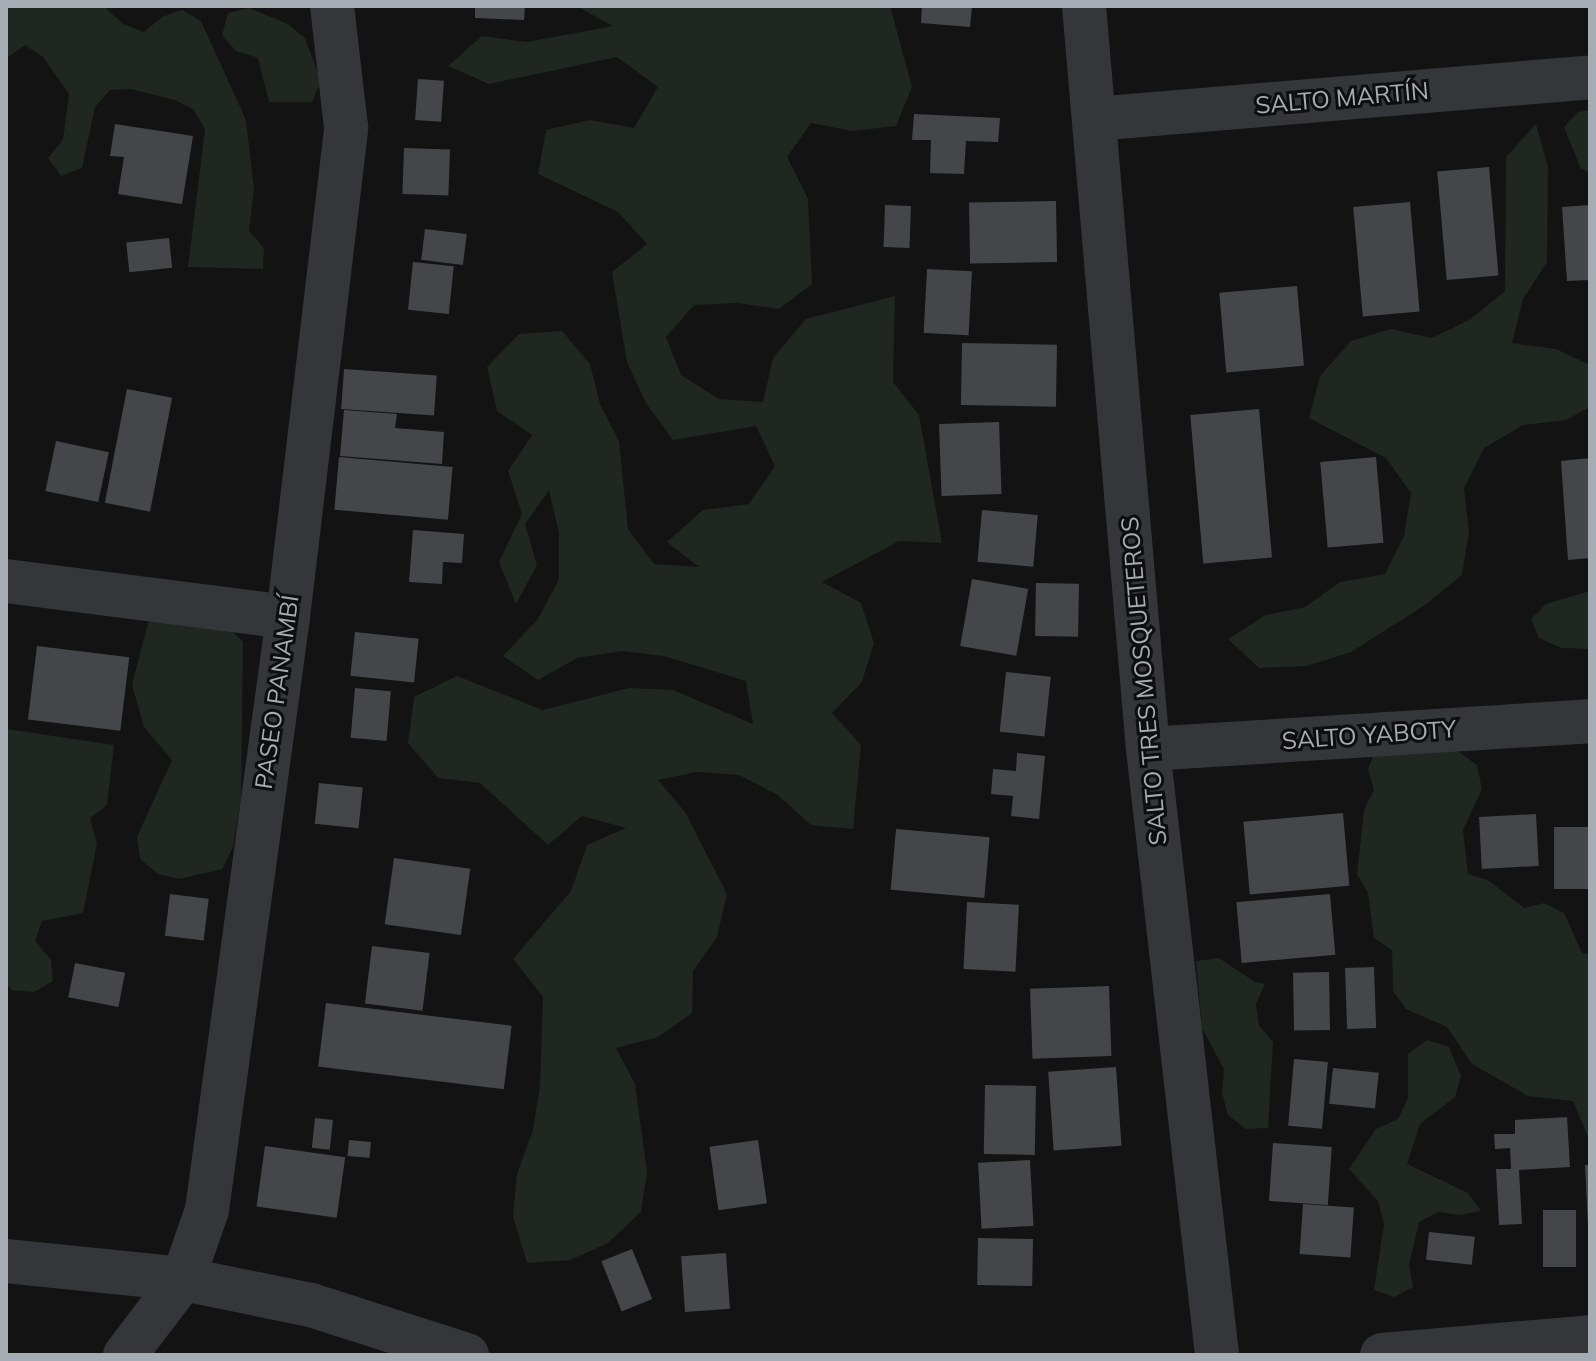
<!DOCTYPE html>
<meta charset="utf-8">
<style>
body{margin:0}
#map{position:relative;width:1596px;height:1361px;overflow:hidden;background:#131314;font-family:Mulish,sans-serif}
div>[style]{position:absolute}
.green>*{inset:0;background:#202620}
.building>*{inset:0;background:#454649;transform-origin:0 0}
.street>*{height:44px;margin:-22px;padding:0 22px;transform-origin:22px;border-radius:22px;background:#353639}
span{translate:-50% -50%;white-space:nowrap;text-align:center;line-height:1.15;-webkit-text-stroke:6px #0e0e0f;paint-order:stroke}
.street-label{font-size:24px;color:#a6acb3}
.frame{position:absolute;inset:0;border:8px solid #a6acb3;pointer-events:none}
</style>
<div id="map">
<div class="green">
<i style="clip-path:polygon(6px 6px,104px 6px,123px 24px,144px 32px,162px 17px,182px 10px,201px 21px,246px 120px,254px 189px,249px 231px,264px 248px,263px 269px,188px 267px,205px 129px,193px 109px,175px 100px,131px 89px,110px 90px,95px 107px,82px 168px,61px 176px,48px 158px,63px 140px,69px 94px,43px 57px,25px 45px,7px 58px,6px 75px)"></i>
<i style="clip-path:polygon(576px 6px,890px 6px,912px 87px,896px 126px,852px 131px,811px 123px,787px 157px,808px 199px,812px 284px,779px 309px,737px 303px,694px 305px,666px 337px,681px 375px,719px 399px,763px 402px,773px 358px,806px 319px,895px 296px,893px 382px,919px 415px,942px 543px,899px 541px,822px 582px,861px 603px,874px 643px,862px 682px,832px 713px,861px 745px,853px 829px,811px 825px,778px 795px,739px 775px,696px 772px,658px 780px,685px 812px,727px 894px,717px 937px,693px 971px,692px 1013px,658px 1037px,616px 1048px,635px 1084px,647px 1172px,641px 1212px,608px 1243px,570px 1260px,527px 1263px,513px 1216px,517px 1174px,533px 1130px,540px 1086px,543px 997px,513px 959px,571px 891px,587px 845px,626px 828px,582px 816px,548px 845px,480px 783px,438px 778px,408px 743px,414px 697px,457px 676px,543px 710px,629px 688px,673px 690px,753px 724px,746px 681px,664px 656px,622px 651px,577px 658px,538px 680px,503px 656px,538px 619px,559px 579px,559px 533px,549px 490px,525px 524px,537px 565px,516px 604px,499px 562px,522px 514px,508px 471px,532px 435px,497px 411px,487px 367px,519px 334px,562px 331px,590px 364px,600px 404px,619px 441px,628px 529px,654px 564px,699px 567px,667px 542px,703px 510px,749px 504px,775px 466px,756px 426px,673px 440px,646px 403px,627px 362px,612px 272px,647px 244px,618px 212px,538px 174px,546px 130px,590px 120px,634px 128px,658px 87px,617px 57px,489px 84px,448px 66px,482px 36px,527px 42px,613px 26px)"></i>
<i style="clip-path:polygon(249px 8px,288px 24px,305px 38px,321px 81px,312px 102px,269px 102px,258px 58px,236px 51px,222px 35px,228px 13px)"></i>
<i style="clip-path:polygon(1590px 110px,1590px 172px,1581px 169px,1564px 127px,1578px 112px)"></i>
<i style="clip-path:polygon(1536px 124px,1548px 167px,1547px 262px,1523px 299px,1512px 343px,1556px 349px,1590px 365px,1590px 407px,1566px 420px,1523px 425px,1484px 448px,1464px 488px,1469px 532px,1462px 575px,1425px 605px,1351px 652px,1307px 666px,1259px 668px,1228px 639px,1266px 615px,1305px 607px,1340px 582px,1385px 574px,1404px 536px,1411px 493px,1386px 458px,1309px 418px,1320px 376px,1351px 341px,1391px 329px,1432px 338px,1471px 319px,1505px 291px,1506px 157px)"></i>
<i style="clip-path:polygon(1590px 591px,1590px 649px,1561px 648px,1539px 638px,1531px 619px,1546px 604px)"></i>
<i style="clip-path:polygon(166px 610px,227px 626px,243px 642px,241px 799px,233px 847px,222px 869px,179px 879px,158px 874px,140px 859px,137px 837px,172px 760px,144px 727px,132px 685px,148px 623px)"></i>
<i style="clip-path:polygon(6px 729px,114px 745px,107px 805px,90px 818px,97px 844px,83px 913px,42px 921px,35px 941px,51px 960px,53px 981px,34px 992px,12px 990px,6px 983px)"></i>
<i style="clip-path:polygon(1438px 748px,1459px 752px,1477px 765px,1482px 789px,1463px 830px,1468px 874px,1488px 880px,1524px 908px,1544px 903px,1564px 913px,1582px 953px,1590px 954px,1590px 1142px,1573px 1101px,1528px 1096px,1472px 1064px,1447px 1027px,1406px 1009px,1393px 991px,1392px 950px,1374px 938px,1368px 893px,1357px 874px,1364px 810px,1374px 790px,1368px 769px,1376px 749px)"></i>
<i style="clip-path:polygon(1219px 958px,1255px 982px,1265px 984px,1256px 1004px,1259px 1026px,1273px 1042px,1268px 1128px,1246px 1129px,1228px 1115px,1222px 1093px,1224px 1069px,1202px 1028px,1196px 961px)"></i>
<i style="clip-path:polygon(1427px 1040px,1449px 1047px,1461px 1076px,1455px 1097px,1420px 1124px,1407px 1164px,1468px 1193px,1481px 1211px,1460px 1215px,1438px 1212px,1419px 1222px,1409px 1265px,1413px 1287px,1394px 1297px,1374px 1290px,1384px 1224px,1378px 1201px,1349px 1169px,1376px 1129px,1398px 1119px,1408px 1098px,1408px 1054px)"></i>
</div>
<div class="building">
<i style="clip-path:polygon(475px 6px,525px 6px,524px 20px,475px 18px)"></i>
<i style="clip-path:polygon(922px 6px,972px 6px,970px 27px,921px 23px)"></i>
<i style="left:418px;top:79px;width:26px;height:41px;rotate:4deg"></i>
<i style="clip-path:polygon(914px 114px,1000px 118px,998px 142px,966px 141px,964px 174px,930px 173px,931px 140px,912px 140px)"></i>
<i style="clip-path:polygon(115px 124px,193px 136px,182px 204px,118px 194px,124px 157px,110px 156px)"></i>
<i style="left:404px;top:148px;width:46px;height:46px;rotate:2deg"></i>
<i style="left:1489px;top:167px;width:109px;height:52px;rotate:85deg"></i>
<i style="left:1056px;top:201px;width:61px;height:87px;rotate:89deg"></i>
<i style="left:1410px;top:202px;width:110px;height:57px;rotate:85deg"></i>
<i style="left:885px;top:205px;width:26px;height:42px;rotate:2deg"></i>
<i style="clip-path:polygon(1590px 205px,1590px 280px,1567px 281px,1562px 207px)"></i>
<i style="left:425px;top:229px;width:42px;height:31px;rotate:7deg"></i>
<i style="left:169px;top:238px;width:30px;height:43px;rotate:84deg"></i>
<i style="left:413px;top:262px;width:41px;height:48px;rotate:6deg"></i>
<i style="left:927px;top:269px;width:45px;height:64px;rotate:3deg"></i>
<i style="left:1297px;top:286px;width:80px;height:78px;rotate:85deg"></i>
<i style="left:962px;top:343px;width:95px;height:62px;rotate:1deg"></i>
<i style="left:344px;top:369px;width:93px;height:40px;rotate:4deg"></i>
<i style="left:127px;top:389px;width:46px;height:116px;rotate:11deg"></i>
<i style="left:1259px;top:409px;width:149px;height:69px;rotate:85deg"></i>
<i style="clip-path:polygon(344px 410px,397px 414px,395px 428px,444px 432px,442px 464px,340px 456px)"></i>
<i style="left:999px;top:422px;width:72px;height:60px;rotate:88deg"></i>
<i style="left:56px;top:441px;width:54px;height:51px;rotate:12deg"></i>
<i style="left:339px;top:457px;width:114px;height:53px;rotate:5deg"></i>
<i style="left:1376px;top:457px;width:86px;height:56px;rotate:85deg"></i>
<i style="clip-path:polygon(1590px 458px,1590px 558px,1568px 560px,1561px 461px)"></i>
<i style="left:982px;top:510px;width:56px;height:52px;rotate:5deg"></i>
<i style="clip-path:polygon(413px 530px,464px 534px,462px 563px,443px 562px,442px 584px,409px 582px)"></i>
<i style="left:972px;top:579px;width:57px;height:68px;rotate:10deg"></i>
<i style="left:1036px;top:583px;width:43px;height:53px;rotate:1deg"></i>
<i style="left:355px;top:632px;width:64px;height:44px;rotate:6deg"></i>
<i style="left:37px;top:646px;width:93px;height:74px;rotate:7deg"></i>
<i style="left:1006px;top:672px;width:45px;height:60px;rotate:6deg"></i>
<i style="left:355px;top:688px;width:36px;height:50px;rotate:5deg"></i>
<i style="clip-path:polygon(1017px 753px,1045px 756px,1039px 819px,1011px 816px,1013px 796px,991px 794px,993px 769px,1016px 771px)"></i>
<i style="left:319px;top:783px;width:44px;height:41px;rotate:6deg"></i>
<i style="left:1343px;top:813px;width:73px;height:100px;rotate:85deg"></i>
<i style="left:1536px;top:814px;width:52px;height:57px;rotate:87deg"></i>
<i style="left:1590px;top:827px;width:62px;height:36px;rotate:90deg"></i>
<i style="left:896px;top:829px;width:94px;height:61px;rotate:5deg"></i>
<i style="left:394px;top:858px;width:77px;height:67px;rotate:8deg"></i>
<i style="left:170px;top:894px;width:39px;height:42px;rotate:7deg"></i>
<i style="left:1330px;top:894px;width:61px;height:94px;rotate:85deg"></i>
<i style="left:967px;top:902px;width:52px;height:67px;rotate:3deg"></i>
<i style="left:372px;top:946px;width:58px;height:58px;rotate:7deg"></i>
<i style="left:75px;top:963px;width:51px;height:35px;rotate:11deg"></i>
<i style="left:1374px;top:967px;width:61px;height:29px;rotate:88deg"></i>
<i style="left:1329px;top:972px;width:58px;height:36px;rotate:89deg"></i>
<i style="left:1109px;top:986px;width:70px;height:79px;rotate:88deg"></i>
<i style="left:326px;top:1003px;width:187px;height:64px;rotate:7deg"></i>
<i style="left:1294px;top:1059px;width:34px;height:67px;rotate:5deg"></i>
<i style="left:1116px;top:1067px;width:79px;height:68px;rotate:86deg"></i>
<i style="left:1333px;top:1068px;width:46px;height:36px;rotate:6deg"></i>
<i style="left:985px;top:1085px;width:51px;height:69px;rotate:1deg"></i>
<i style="clip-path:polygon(1567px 1117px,1570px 1167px,1519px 1170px,1522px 1224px,1499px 1225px,1496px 1169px,1511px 1169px,1510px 1148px,1495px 1149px,1494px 1134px,1515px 1134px,1515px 1120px)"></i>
<i style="left:315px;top:1118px;width:18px;height:30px;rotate:6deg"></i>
<i style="left:349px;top:1140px;width:22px;height:16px;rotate:5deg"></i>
<i style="left:758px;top:1140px;width:64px;height:49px;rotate:82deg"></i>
<i style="left:1273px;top:1143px;width:59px;height:58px;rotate:4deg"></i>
<i style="left:265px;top:1146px;width:81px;height:61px;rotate:8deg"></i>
<i style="left:1030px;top:1160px;width:66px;height:52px;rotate:87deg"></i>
<i style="clip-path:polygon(1585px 1165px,1590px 1165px,1590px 1226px,1588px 1226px)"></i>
<i style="left:1303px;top:1204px;width:51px;height:50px;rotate:4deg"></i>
<i style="left:1543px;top:1210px;width:33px;height:57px"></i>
<i style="left:1429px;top:1232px;width:46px;height:28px;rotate:6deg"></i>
<i style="left:978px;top:1238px;width:55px;height:47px;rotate:1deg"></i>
<i style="left:632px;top:1249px;width:54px;height:33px;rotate:68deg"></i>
<i style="left:726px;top:1253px;width:56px;height:45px;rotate:86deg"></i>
</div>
<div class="street">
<i style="left:1084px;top:6px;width:746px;rotate:85.08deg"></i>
<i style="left:1148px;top:749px;width:610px;rotate:83.5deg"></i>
<i style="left:1094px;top:119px;width:498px;rotate:-4.8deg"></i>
<i style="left:6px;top:581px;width:284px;rotate:7.3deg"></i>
<i style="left:1148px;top:749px;width:443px;rotate:-3.6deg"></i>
<i style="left:6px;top:1261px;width:178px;rotate:5.8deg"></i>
<i style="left:183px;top:1279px;width:131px;rotate:11.5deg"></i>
<i style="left:311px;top:1305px;width:164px;rotate:17.8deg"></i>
<i style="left:125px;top:1355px;width:96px;rotate:-52.7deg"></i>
<i style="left:183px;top:1279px;width:73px;rotate:-70.8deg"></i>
<i style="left:207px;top:1210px;width:599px;rotate:-82.22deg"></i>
<i style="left:288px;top:617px;width:493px;rotate:-83.2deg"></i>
<i style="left:346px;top:127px;width:122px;rotate:-96.6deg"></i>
<i style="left:1382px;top:1355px;width:209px;rotate:-4.9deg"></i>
</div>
<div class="street-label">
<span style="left:1342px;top:98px;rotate:-5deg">SALTO MARTÍN</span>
<span style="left:1144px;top:681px;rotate:-95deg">SALTO TRES MOSQUETEROS</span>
<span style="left:277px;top:692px;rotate:-82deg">PASEO PANAMBÍ</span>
<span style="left:1369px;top:735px;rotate:-4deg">SALTO YABOTY</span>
</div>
<div class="frame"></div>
</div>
